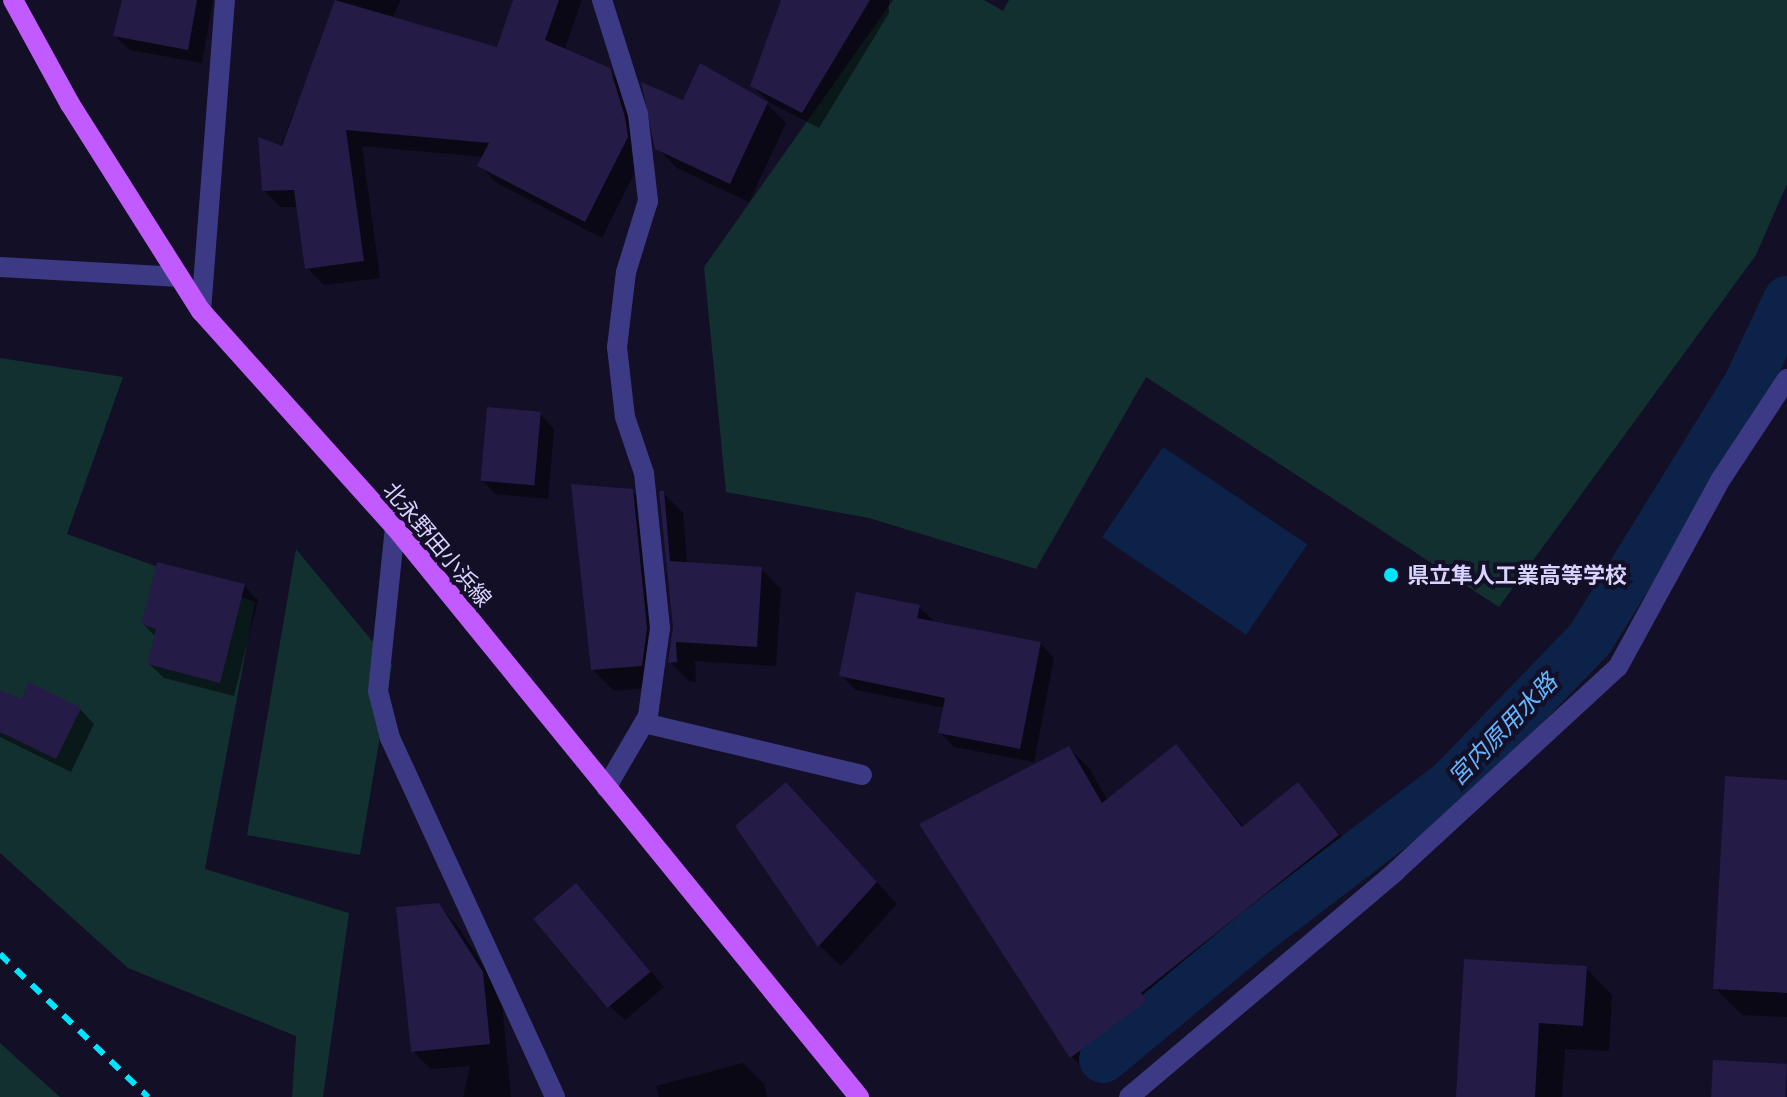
<!DOCTYPE html>
<meta charset="utf-8">
<style>
body{margin:0}
#map{position:relative;width:1787px;height:1097px;overflow:hidden;background:#130f26;font-family:Commissioner,"Noto Sans JP",sans-serif}
div>[style]{position:absolute}
.green>*{inset:0;background:#12302f}
.water>*{inset:0;background:#0c2248;transform-origin:0 0}
.shadow>*{inset:0;background:#0007}
.canal>*{height:48px;margin:-24px;padding:0 24px;transform-origin:24px;border-radius:24px;background:#0c2248}
.building>*{inset:0;background:#241b47;transform-origin:0 0}
.minor>*{height:20px;margin:-10px;padding:0 10px;transform-origin:10px;border-radius:10px;background:#3d3a85}
.major>*{height:20px;margin:-10px;padding:0 10px;transform-origin:10px;border-radius:10px;background:#c25bff}
.rail>*{height:6px;margin-top:-3px;transform-origin:0;background:repeating-linear-gradient(90deg,#00e5ff 0 12px,transparent 0 22px)}
.dots>*{width:22px;height:22px;translate:-50% -50%;box-sizing:border-box;border:4px solid #130f26;border-radius:50%}
span{translate:-50% -50%;white-space:nowrap;text-align:center;line-height:1.15;-webkit-text-stroke:8px #130f26;paint-order:stroke}
.street-label{font-size:22px;color:#d9d4ff}
.poi-label{font-size:22px;color:#d9d4ff;font-weight:700}
.left{translate:0 -50%;text-align:left}
.water-label{font-size:24px;color:#62b6ff;font-style:italic}
</style>
<div id="map">
<div class="green">
<i style="clip-path:polygon(893px 0,984px 0,1003px 11px,1009px 0,1787px 0,1787px 184px,1756px 255px,1499px 607px,1146px 377px,1036px 569px,869px 518px,726px 492px,704px 267px)"></i>
<i style="clip-path:polygon(0 358px,123px 377px,67px 534px,255px 602px,205px 869px,349px 913px,323px 1097px,292px 1097px,296px 1036px,128px 968px,0 853px)"></i>
<i style="clip-path:polygon(296px 549px,392px 665px,360px 855px,247px 835px)"></i>
<i style="clip-path:polygon(0 1043px,60px 1097px,0 1097px)"></i>
</div>
<div class="water">
<i style="left:1163px;top:447px;width:174px;height:109px;rotate:34deg"></i>
</div>
<div class="shadow">
<i style="clip-path:polygon(124px 0,213px 0,202px 63px,130px 50px,115px 36px)"></i>
<i style="clip-path:polygon(337px 0,401px 0,391px 21px,499px 50px,515px 0,582px 0,564px 51px,609px 70px,626px 88px,644px 154px,602px 238px,497px 183px,480px 166px,484px 157px,362px 146px,380px 278px,324px 285px,307px 268px,298px 207px,281px 207px,264px 190px)"></i>
<i style="clip-path:polygon(783px 0,889px 0,889px 13px,819px 128px,770px 103px,753px 86px)"></i>
<i style="clip-path:polygon(684px 102px,766px 103px,786px 123px,749px 202px,677px 168px,657px 148px)"></i>
<i style="clip-path:polygon(540px 414px,554px 429px,548px 499px,496px 494px,482px 480px)"></i>
<i style="clip-path:polygon(632px 491px,653px 512px,667px 650px,662px 686px,614px 691px,593px 670px)"></i>
<i style="clip-path:polygon(663px 493px,683px 513px,687px 564px,761px 569px,781px 589px,776px 666px,695px 661px,696px 682px,690px 682px,670px 662px,675px 627px)"></i>
<i style="clip-path:polygon(244px 586px,258px 600px,234px 696px,164px 678px,149px 664px,156px 637px,143px 624px)"></i>
<i style="clip-path:polygon(919px 607px,934px 621px,1040px 643px,1054px 658px,1034px 762px,954px 747px,940px 732px,945px 708px,856px 690px,841px 675px)"></i>
<i style="clip-path:polygon(0 699px,80px 709px,94px 724px,71px 772px,0 737px)"></i>
<i style="clip-path:polygon(1176px 747px,1244px 827px,1297px 784px,1358px 856px,1160px 1014px,1166px 1022px,1092px 1077px,1072px 1057px,921px 825px,1069px 748px,1089px 768px,1108px 801px)"></i>
<i style="clip-path:polygon(1787px 782px,1787px 1017px,1742px 1015px,1715px 988px)"></i>
<i style="clip-path:polygon(807px 806px,897px 904px,841px 966px,820px 946px,737px 826px)"></i>
<i style="clip-path:polygon(590px 900px,664px 987px,625px 1020px,610px 1006px)"></i>
<i style="clip-path:polygon(438px 905px,456px 924px,501px 992px,511px 1097px,463px 1097px,470px 1066px,431px 1069px,413px 1051px)"></i>
<i style="clip-path:polygon(1586px 968px,1612px 995px,1609px 1051px,1565px 1049px,1562px 1097px,1458px 1097px)"></i>
<i style="clip-path:polygon(743px 1063px,764px 1084px,767px 1097px,659px 1097px,656px 1086px)"></i>
</div>
<div class="canal">
<i style="left:1103px;top:1059px;width:199px;rotate:-39.7deg"></i>
<i style="left:1256px;top:932px;width:247px;rotate:-37.4deg"></i>
<i style="left:1452px;top:782px;width:199px;rotate:-46deg"></i>
<i style="left:1590px;top:639px;width:299px;rotate:-58.3deg"></i>
<i style="left:1747px;top:385px;width:94px;rotate:-64.8deg"></i>
</div>
<div class="building">
<i style="clip-path:polygon(122px 0,197px 0,188px 50px,113px 36px)"></i>
<i style="clip-path:polygon(335px 0,497px 47px,513px 0,559px 0,545px 40px,610px 68px,625px 117px,628px 137px,585px 222px,477px 166px,489px 143px,346px 130px,364px 261px,305px 269px,294px 190px,262px 191px,258px 137px,282px 146px)"></i>
<i style="clip-path:polygon(781px 0,870px 0,802px 113px,750px 86px)"></i>
<i style="clip-path:polygon(700px 63px,768px 102px,730px 184px,655px 149px,641px 82px,683px 100px)"></i>
<i style="left:487px;top:407px;width:54px;height:74px;rotate:5deg"></i>
<i style="clip-path:polygon(571px 484px,633px 489px,647px 628px,642px 666px,591px 670px)"></i>
<i style="clip-path:polygon(659px 491px,664px 491px,670px 561px,762px 567px,757px 647px,676px 642px,677px 662px,668px 663px,673px 627px)"></i>
<i style="clip-path:polygon(157px 562px,245px 584px,220px 683px,147px 664px,156px 629px,141px 624px)"></i>
<i style="clip-path:polygon(856px 592px,920px 605px,917px 618px,1041px 642px,1020px 749px,938px 733px,945px 698px,839px 676px)"></i>
<i style="clip-path:polygon(29px 682px,81px 708px,56px 759px,0 732px,0 690px,21px 699px)"></i>
<i style="clip-path:polygon(1176px 744px,1242px 827px,1298px 782px,1339px 835px,1141px 993px,1147px 1001px,1070px 1058px,919px 824px,1069px 746px,1102px 803px)"></i>
<i style="clip-path:polygon(1725px 776px,1787px 780px,1787px 993px,1713px 989px)"></i>
<i style="clip-path:polygon(786px 782px,877px 882px,818px 947px,735px 826px)"></i>
<i style="left:576px;top:883px;width:116px;height:56px;rotate:50deg"></i>
<i style="clip-path:polygon(439px 903px,483px 972px,490px 1044px,411px 1052px,396px 907px)"></i>
<i style="clip-path:polygon(1464px 959px,1587px 966px,1583px 1026px,1539px 1023px,1535px 1097px,1456px 1097px)"></i>
<i style="left:1713px;top:1060px;width:74px;height:37px;rotate:3deg"></i>
</div>
<div class="minor">
<i style="left:602px;top:0;width:120px;rotate:72.5deg"></i>
<i style="left:638px;top:114px;width:88px;rotate:83.4deg"></i>
<i style="left:648px;top:201px;width:74px;rotate:107.2deg"></i>
<i style="left:626px;top:272px;width:76px;rotate:96.8deg"></i>
<i style="left:617px;top:347px;width:70px;rotate:83.5deg"></i>
<i style="left:625px;top:417px;width:59px;rotate:71.3deg"></i>
<i style="left:644px;top:473px;width:156px;rotate:84.1deg"></i>
<i style="left:660px;top:628px;width:89px;rotate:97.8deg"></i>
<i style="left:648px;top:716px;width:83px;rotate:120.3deg"></i>
<i style="left:0;top:267px;width:180px;rotate:3.2deg"></i>
<i style="left:201px;top:311px;width:312px;rotate:-85.6deg"></i>
<i style="left:395px;top:527px;width:165px;rotate:95.9deg"></i>
<i style="left:378px;top:691px;width:49px;rotate:75.7deg"></i>
<i style="left:390px;top:738px;width:395px;rotate:65.3deg"></i>
<i style="left:644px;top:723px;width:224px;rotate:13.4deg"></i>
<i style="left:1129px;top:1097px;width:350px;rotate:-40.2deg"></i>
<i style="left:1396px;top:871px;width:301px;rotate:-42.6deg"></i>
<i style="left:1618px;top:667px;width:214px;rotate:-61.3deg"></i>
<i style="left:1721px;top:479px;width:120px;rotate:-56.6deg"></i>
</div>
<div class="major">
<i style="left:13px;top:0;width:119px;rotate:61.3deg"></i>
<i style="left:70px;top:104px;width:245px;rotate:57.7deg"></i>
<i style="left:201px;top:311px;width:290px;rotate:48.1deg"></i>
<i style="left:395px;top:527px;width:735px;rotate:50.85deg"></i>
</div>
<div class="rail">
<i style="left:0;top:954px;width:206px;rotate:44deg"></i>
</div>
<div class="dots">
<i style="left:1391px;top:575px;background:#00e5ff"></i>
</div>
<div class="street-label">
<span style="left:438px;top:544px;rotate:50deg">北永野田小浜線</span>
</div>
<div class="poi-label">
<span class="left" style="left:1407px;top:575px">県立隼人工業高等学校</span>
</div>
<div class="water-label">
<span style="left:1502px;top:729px;rotate:-46deg">宮内原用水路</span>
</div>
</div>
